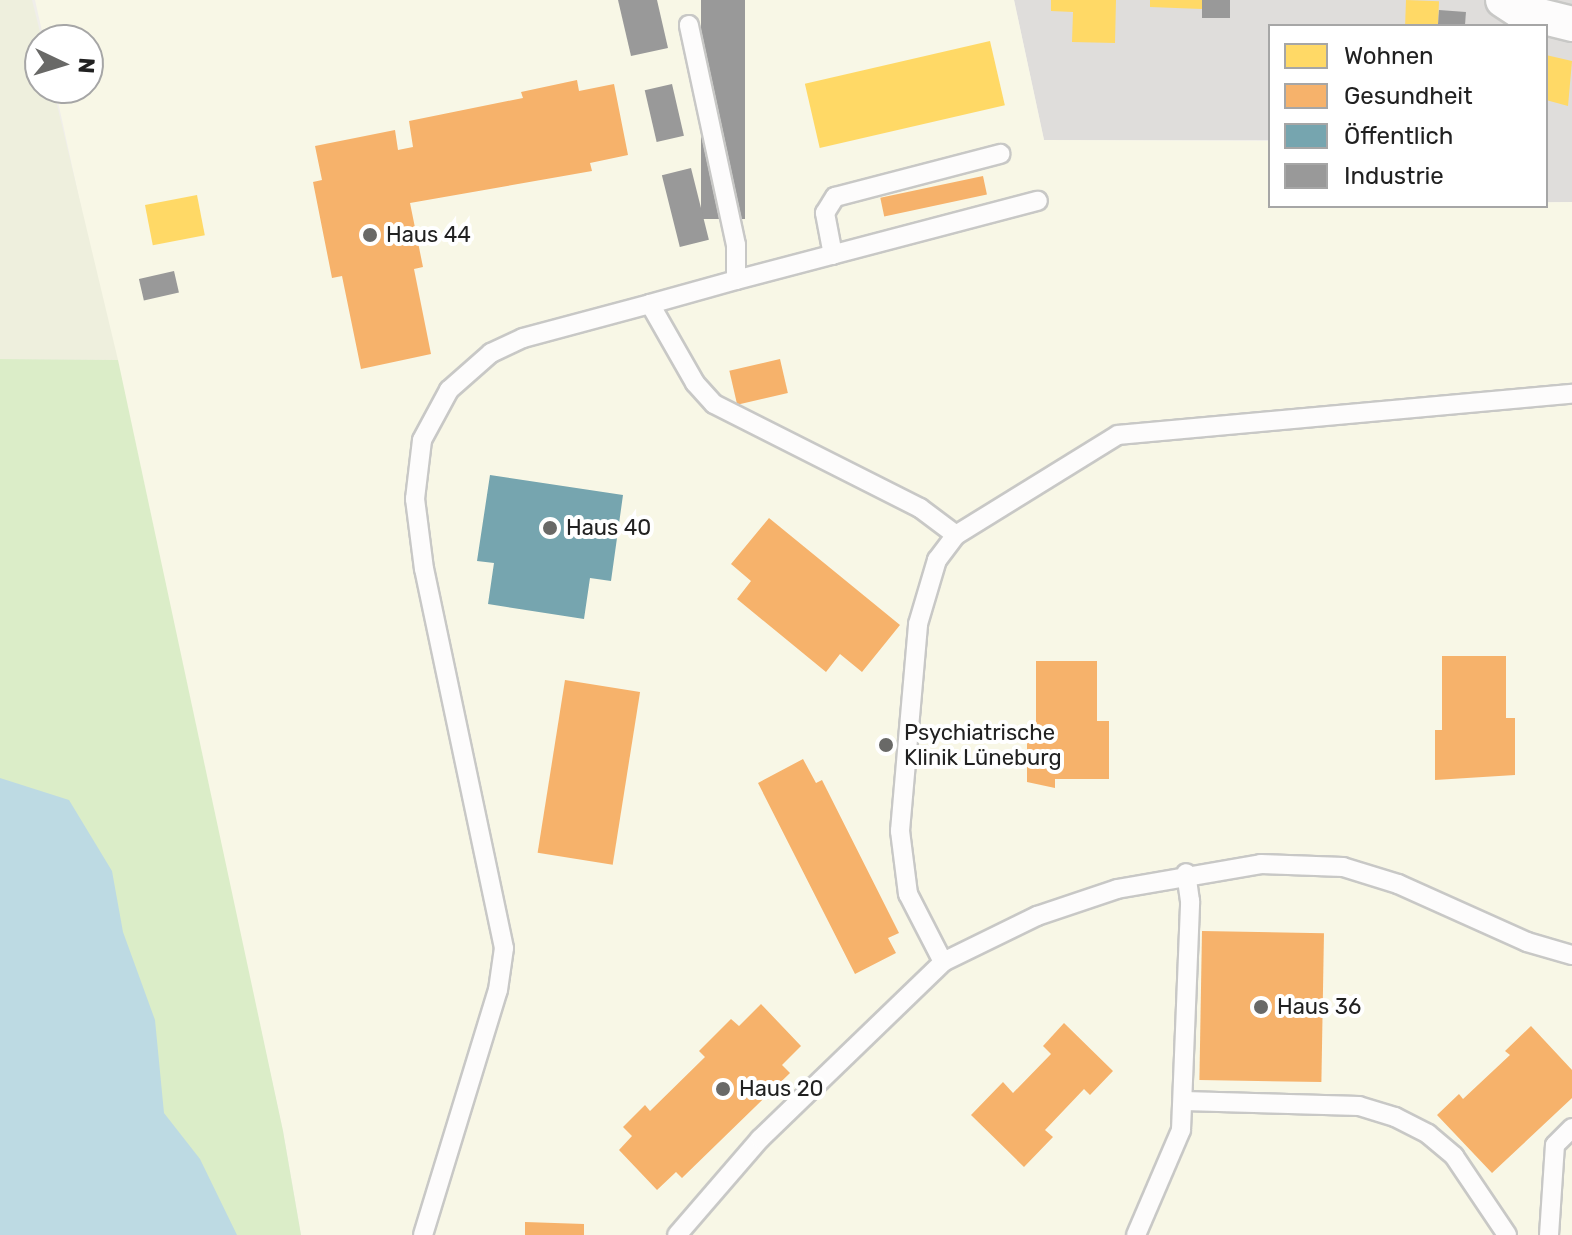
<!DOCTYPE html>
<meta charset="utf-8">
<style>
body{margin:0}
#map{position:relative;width:1572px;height:1235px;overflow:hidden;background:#f0eeea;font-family:Rubik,sans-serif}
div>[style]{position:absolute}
.residential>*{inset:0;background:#dfdddb}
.education>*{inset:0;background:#f8f7e6}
.farmland>*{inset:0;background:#eeefdd}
.grass>*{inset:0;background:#dbedc8}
.water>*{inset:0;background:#bddae3}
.homes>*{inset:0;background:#ffd966;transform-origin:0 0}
.health>*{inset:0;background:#f6b26b;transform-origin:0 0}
.public>*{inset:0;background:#76a5af}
.industry>*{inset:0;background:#999;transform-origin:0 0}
.roads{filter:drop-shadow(2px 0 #c8c8c6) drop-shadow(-2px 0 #c8c8c6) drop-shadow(0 2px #c8c8c6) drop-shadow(0 -2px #c8c8c6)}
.lane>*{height:18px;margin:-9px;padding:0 9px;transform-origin:9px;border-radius:9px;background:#fdfcfc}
.street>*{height:34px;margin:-17px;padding:0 17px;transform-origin:17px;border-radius:17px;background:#fdfcfc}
.dots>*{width:22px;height:22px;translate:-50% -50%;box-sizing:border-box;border:4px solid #fff;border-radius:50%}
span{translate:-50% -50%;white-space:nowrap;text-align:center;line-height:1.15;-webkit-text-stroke:8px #fff;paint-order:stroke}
.poi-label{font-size:22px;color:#212121}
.left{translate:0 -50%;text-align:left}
.legend{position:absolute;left:1268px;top:24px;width:280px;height:184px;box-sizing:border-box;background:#fff;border:2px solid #a6a6a6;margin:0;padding:10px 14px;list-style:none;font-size:24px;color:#212121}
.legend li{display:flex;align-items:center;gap:16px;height:40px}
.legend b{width:40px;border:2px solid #a6a6a6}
.north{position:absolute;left:24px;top:24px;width:80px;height:80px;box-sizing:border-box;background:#fff;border:2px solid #a6a6a6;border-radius:50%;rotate:94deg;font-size:22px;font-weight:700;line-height:32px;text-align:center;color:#212121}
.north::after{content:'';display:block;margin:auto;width:28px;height:36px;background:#696967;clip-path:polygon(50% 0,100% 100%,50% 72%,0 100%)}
</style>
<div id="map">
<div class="residential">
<i style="clip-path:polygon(1014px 0,1572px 0,1572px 202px,1546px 202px,1546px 26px,1270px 26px,1270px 140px,1044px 140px)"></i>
</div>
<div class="education">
<i style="clip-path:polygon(35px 0,1014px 0,1044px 140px,1270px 141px,1270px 206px,1572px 202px,1572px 1235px,301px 1235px,283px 1131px,55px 88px,88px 88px,88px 40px,44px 40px)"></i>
</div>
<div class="farmland">
<i style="clip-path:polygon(0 0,32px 0,42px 40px,40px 88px,53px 88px,118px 360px,0 359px)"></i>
</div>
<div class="grass">
<i style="clip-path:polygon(0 359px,118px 360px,283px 1131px,301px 1235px,0 1235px)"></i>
</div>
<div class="water">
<i style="clip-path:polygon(0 778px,69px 800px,112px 871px,123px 932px,155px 1020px,164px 1113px,200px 1159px,237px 1235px,0 1235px)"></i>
</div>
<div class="homes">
<i style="clip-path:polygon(1051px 0,1116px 0,1115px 43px,1072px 42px,1073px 12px,1051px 11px)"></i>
<i style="clip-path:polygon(1150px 0,1202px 0,1202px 9px,1150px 7px)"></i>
<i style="left:1406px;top:0;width:33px;height:26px;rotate:2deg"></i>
<i style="left:990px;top:41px;width:66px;height:190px;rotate:77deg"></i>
<i style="clip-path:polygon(1546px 55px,1572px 61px,1568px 106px,1546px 100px)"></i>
<i style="left:197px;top:195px;width:41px;height:53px;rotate:79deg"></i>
</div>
<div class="health">
<i style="clip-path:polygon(577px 80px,579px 91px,614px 84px,628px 155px,590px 163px,592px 171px,410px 203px,423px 267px,414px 269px,431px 354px,361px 369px,342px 276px,332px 278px,313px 182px,322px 180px,315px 146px,395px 130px,398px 150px,413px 147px,409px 121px,523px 98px,521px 92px)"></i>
<i style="left:983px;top:176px;width:19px;height:105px;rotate:78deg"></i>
<i style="left:780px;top:359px;width:35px;height:52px;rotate:77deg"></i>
<i style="clip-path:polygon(769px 518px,900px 625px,862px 672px,840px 654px,826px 672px,737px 599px,751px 581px,731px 564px)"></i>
<i style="clip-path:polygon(1442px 656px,1506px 656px,1506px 718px,1515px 718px,1515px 775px,1435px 780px,1435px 730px,1442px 730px)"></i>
<i style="clip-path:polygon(1036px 661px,1097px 661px,1097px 721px,1109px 721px,1109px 779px,1055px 779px,1055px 788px,1027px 782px,1027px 736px,1036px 736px)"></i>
<i style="left:565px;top:680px;width:76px;height:175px;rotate:9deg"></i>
<i style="clip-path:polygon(803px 759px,816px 783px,822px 780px,899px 933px,888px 938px,896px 953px,855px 974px,758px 783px)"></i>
<i style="left:1202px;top:931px;width:122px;height:149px;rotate:1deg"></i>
<i style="clip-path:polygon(761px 1004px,801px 1046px,782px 1065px,790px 1073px,682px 1178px,676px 1172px,657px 1190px,619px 1150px,632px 1136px,623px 1127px,645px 1105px,650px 1111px,705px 1057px,699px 1051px,731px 1019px,739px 1026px)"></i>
<i style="clip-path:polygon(1064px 1023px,1113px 1071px,1090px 1095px,1084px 1089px,1045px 1130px,1053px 1137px,1024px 1167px,971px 1115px,1003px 1082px,1013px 1093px,1051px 1054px,1043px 1046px)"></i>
<i style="clip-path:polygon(1531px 1026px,1572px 1070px,1572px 1098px,1492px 1173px,1437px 1115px,1459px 1094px,1463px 1099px,1510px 1055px,1505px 1051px)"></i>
<i style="clip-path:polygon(525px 1222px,584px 1224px,584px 1235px,525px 1235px)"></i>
</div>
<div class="public">
<i style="clip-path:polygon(490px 475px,623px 495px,611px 581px,590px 578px,584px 619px,488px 604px,494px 563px,477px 561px)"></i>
</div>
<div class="industry">
<i style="clip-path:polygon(618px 0,657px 0,668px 48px,631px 56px)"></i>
<i style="left:701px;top:0;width:44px;height:219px"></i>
<i style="left:1202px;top:0;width:28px;height:18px"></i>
<i style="left:1439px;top:10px;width:27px;height:16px;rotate:4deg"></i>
<i style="left:672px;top:84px;width:53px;height:28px;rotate:77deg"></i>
<i style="left:691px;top:168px;width:74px;height:30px;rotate:76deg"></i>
<i style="left:174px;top:271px;width:22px;height:36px;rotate:77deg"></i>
</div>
<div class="roads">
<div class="lane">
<i style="left:833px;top:255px;width:43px;rotate:-100.8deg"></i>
<i style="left:825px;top:213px;width:19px;rotate:-58deg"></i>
<i style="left:835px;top:197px;width:171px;rotate:-14.6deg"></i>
<i style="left:736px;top:280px;width:312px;rotate:-14.7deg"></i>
<i style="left:650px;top:304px;width:89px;rotate:-15.6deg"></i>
<i style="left:736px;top:280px;width:35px;rotate:-90deg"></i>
<i style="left:736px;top:245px;width:225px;rotate:-102.1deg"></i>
<i style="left:943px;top:962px;width:76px;rotate:-117.2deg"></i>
<i style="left:908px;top:894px;width:64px;rotate:-97.2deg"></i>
<i style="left:900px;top:831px;width:208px;rotate:-85deg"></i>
<i style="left:918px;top:624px;width:67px;rotate:-73.5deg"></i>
<i style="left:937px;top:560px;width:31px;rotate:-53deg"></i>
<i style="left:956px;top:535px;width:190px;rotate:-31.7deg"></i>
<i style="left:1118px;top:435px;width:456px;rotate:-5.2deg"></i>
<i style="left:1184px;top:1101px;width:175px;rotate:1.6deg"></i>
<i style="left:1359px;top:1106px;width:38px;rotate:17deg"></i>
<i style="left:1395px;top:1117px;width:37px;rotate:27deg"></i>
<i style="left:1428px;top:1134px;width:34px;rotate:40deg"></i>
<i style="left:1454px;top:1156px;width:95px;rotate:56.1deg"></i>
<i style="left:423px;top:1235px;width:256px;rotate:-73deg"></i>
<i style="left:498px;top:990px;width:42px;rotate:-81.9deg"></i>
<i style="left:504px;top:948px;width:387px;rotate:-101.9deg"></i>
<i style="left:424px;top:569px;width:71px;rotate:-97.3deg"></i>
<i style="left:415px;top:499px;width:59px;rotate:-83.2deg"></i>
<i style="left:422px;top:440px;width:57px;rotate:-61.6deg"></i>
<i style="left:449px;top:390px;width:56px;rotate:-41.4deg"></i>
<i style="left:491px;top:353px;width:35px;rotate:-25deg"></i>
<i style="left:523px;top:338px;width:131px;rotate:-15deg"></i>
<i style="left:650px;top:304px;width:91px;rotate:60.3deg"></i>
<i style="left:695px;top:383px;width:28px;rotate:48deg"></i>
<i style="left:714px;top:404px;width:231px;rotate:26.8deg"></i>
<i style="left:920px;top:508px;width:45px;rotate:36.9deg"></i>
<i style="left:677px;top:1235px;width:127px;rotate:-49.2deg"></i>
<i style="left:760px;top:1139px;width:255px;rotate:-44deg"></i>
<i style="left:943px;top:962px;width:105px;rotate:-26.1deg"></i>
<i style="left:1037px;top:916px;width:84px;rotate:-18.6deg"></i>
<i style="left:1117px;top:889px;width:146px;rotate:-9.8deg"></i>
<i style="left:1261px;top:864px;width:82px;rotate:2.1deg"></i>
<i style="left:1343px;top:867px;width:58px;rotate:17.2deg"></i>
<i style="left:1398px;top:884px;width:141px;rotate:24.2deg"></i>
<i style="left:1527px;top:942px;width:47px;rotate:16.1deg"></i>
<i style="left:1136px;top:1235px;width:114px;rotate:-66.8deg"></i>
<i style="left:1181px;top:1130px;width:229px;rotate:-87.7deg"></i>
<i style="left:1190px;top:901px;width:28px;rotate:-98deg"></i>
<i style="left:1549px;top:1235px;width:90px;rotate:-86.2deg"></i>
<i style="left:1555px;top:1145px;width:24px;rotate:-45deg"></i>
</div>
<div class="street">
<i style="left:1503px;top:0;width:20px;rotate:33deg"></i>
<i style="left:1520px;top:11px;width:54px;rotate:14deg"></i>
</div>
</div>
<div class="dots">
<i style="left:370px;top:235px;background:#696967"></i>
<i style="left:550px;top:528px;background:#696967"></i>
<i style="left:886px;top:745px;background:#696967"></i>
<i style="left:1261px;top:1007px;background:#696967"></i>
<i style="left:723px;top:1089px;background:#696967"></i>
</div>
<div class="poi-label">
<span class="left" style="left:386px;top:235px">Haus 44</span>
<span class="left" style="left:566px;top:528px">Haus 40</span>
<span class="left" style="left:904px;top:745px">Psychiatrische<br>Klinik Lüneburg</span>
<span class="left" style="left:1277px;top:1007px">Haus 36</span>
<span class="left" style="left:739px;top:1089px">Haus 20</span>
</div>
<ul class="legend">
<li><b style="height:22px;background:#ffd966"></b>Wohnen</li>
<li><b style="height:22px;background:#f6b26b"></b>Gesundheit</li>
<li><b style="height:22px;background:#76a5af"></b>Öffentlich</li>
<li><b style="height:22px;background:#999"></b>Industrie</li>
</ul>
<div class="north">N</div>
</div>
